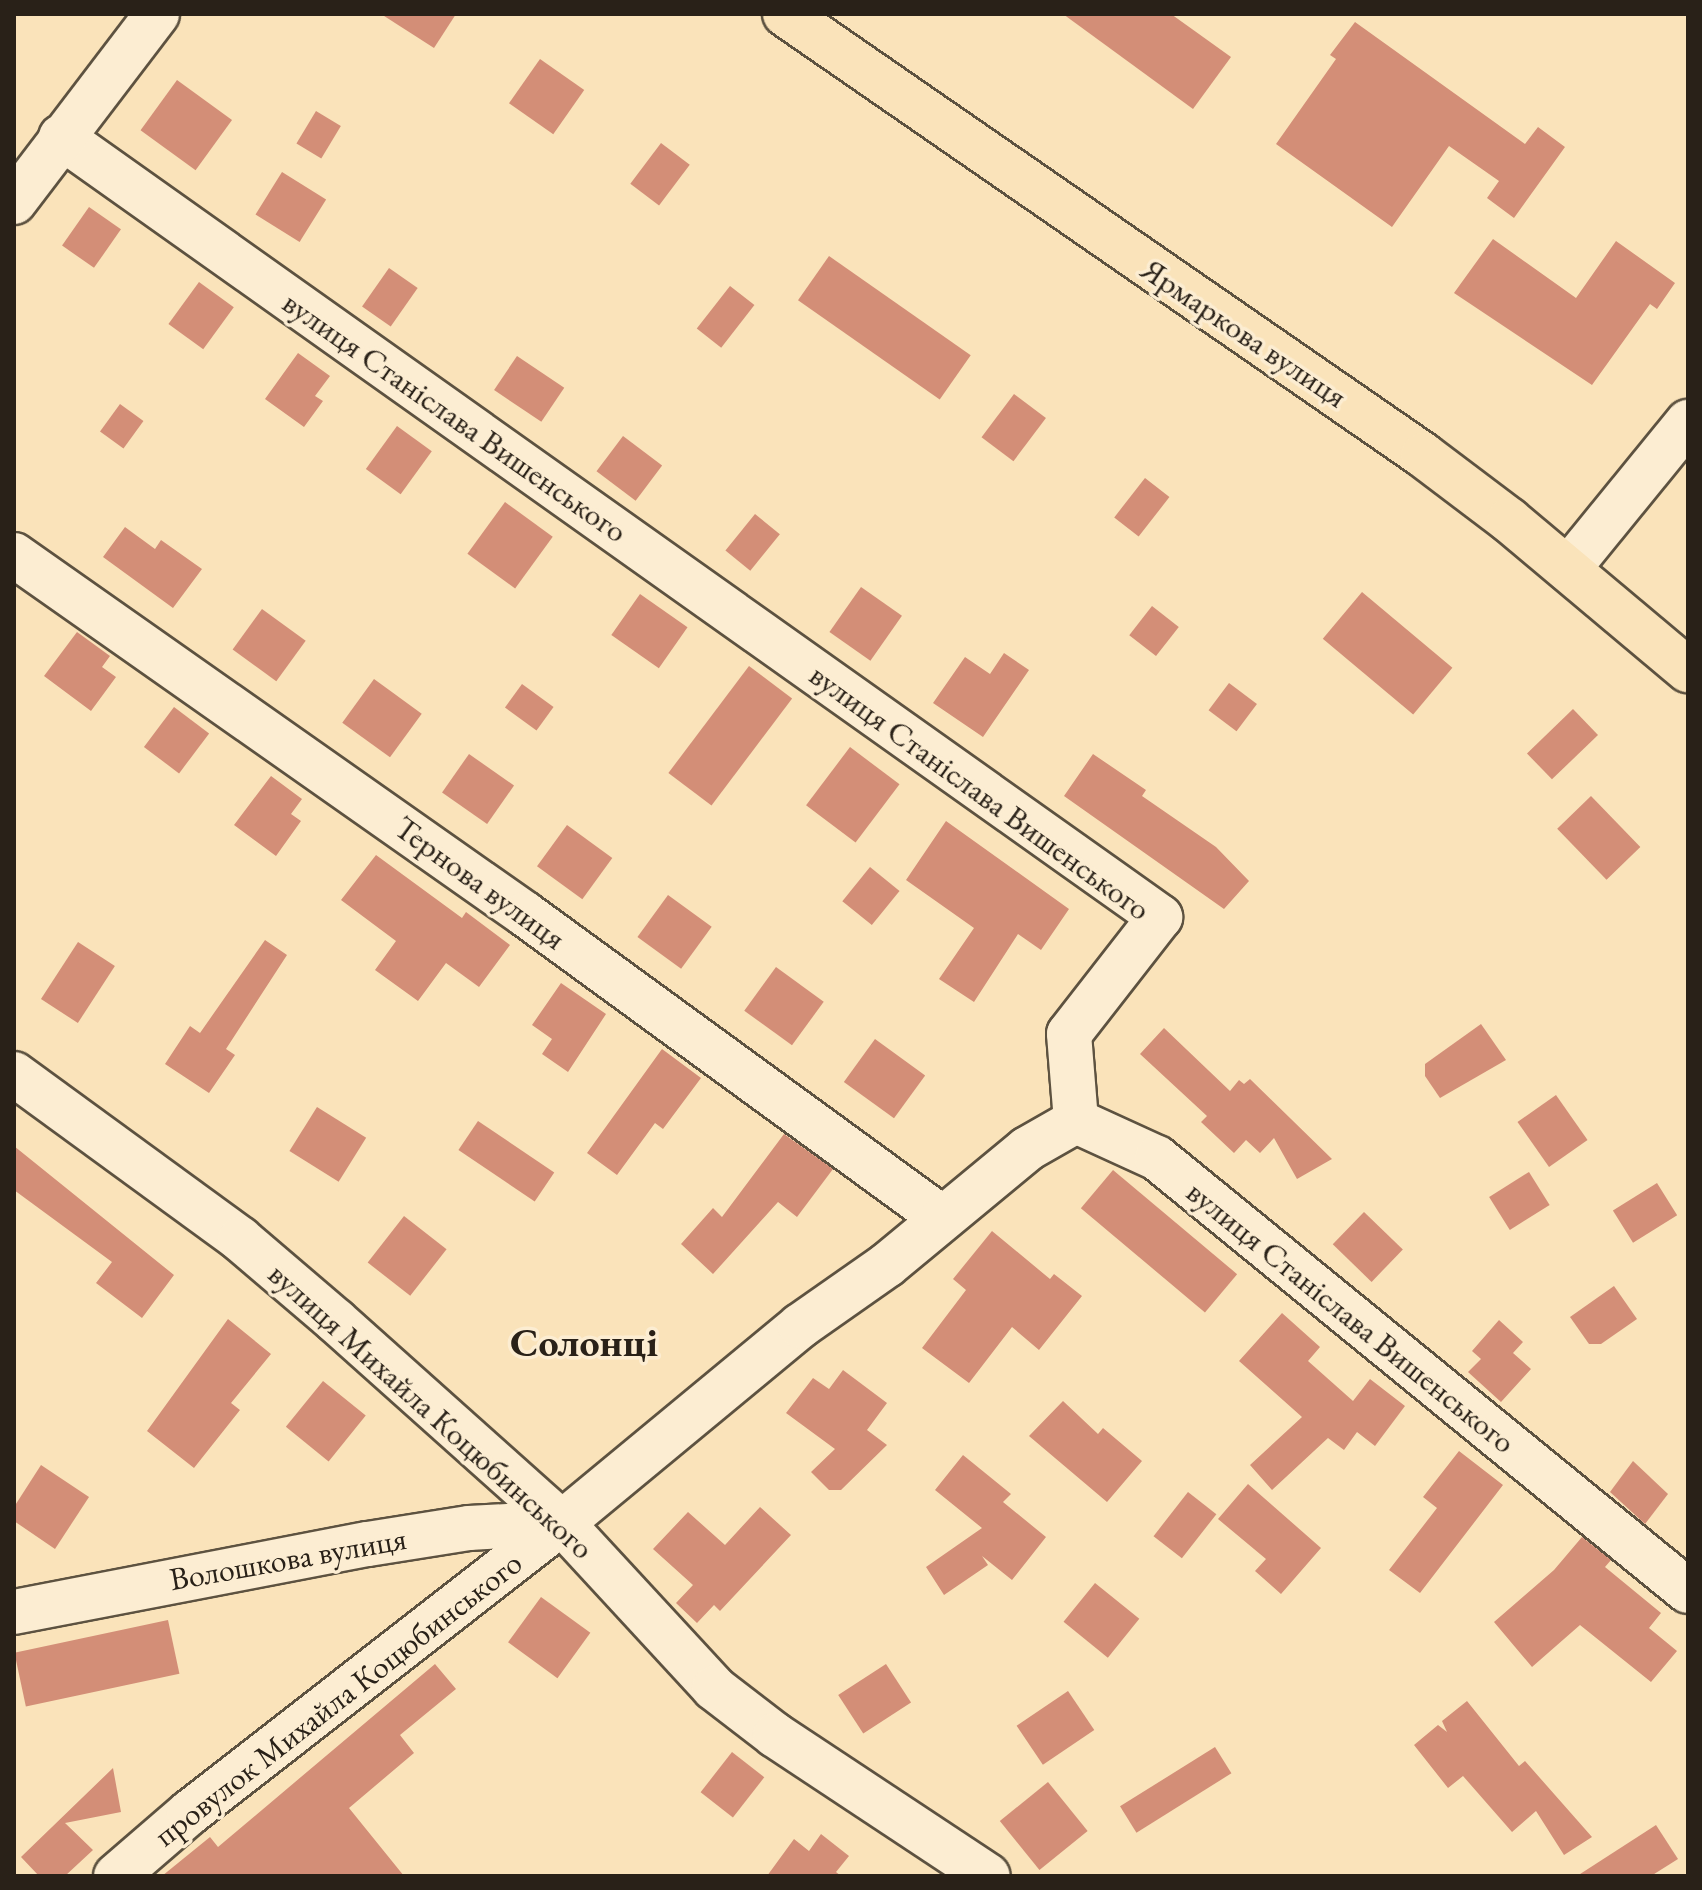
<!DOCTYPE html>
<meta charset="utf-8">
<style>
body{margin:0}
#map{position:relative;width:1702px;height:1890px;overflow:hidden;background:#fae3ba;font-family:"EB Garamond",serif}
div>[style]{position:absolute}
.building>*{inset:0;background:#d38e77;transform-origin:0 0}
.roads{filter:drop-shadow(2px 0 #5d5240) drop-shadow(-2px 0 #5d5240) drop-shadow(0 2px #5d5240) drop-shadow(0 -2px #5d5240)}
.minor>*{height:44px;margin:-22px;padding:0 22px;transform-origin:22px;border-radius:22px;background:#fcedd2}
.major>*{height:44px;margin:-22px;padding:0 22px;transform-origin:22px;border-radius:22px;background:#fae3ba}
span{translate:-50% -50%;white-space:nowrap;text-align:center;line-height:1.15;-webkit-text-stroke:7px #fcedd2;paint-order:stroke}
.street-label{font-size:32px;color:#292118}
.district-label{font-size:40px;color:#292118;font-weight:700}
.frame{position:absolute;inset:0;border:16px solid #292118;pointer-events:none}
</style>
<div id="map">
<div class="building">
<i style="clip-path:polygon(381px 14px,456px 14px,434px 48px)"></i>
<i style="clip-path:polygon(1063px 14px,1171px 14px,1231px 57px,1193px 109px)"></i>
<i style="clip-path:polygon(1355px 22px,1525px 144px,1538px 127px,1565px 147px,1514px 218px,1487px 198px,1499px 181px,1449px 146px,1392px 227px,1276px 144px,1336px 59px,1330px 55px)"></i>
<i style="left:540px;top:59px;width:54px;height:54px;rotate:35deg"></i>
<i style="left:177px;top:80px;width:68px;height:62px;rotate:36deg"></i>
<i style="left:316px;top:111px;width:29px;height:38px;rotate:31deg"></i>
<i style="left:661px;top:143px;width:36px;height:51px;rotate:37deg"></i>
<i style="left:282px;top:172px;width:52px;height:50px;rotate:32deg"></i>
<i style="left:89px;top:207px;width:39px;height:47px;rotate:35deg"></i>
<i style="clip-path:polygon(1493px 239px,1576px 298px,1616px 241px,1675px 283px,1657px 309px,1650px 304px,1592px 385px,1454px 293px)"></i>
<i style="left:829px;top:256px;width:173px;height:54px;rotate:35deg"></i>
<i style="left:389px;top:268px;width:35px;height:47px;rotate:35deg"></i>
<i style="left:199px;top:282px;width:43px;height:52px;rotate:36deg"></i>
<i style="left:730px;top:286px;width:31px;height:54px;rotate:38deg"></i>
<i style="clip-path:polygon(298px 353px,330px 376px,315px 396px,323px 401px,304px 427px,265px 399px)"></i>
<i style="left:517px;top:356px;width:57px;height:41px;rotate:34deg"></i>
<i style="left:1014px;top:394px;width:40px;height:54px;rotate:37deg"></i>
<i style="left:120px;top:404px;width:29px;height:34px;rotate:36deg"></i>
<i style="left:397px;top:426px;width:43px;height:53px;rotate:36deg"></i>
<i style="left:623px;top:436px;width:49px;height:44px;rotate:37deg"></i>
<i style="left:1145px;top:478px;width:31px;height:50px;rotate:38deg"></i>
<i style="left:505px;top:502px;width:59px;height:64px;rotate:36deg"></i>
<i style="left:755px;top:514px;width:32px;height:47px;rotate:39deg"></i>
<i style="clip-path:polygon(125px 527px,155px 549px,161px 540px,202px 569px,173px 608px,103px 557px)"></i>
<i style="left:861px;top:587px;width:50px;height:55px;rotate:35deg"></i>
<i style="left:1362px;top:592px;width:118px;height:61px;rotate:40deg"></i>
<i style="left:640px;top:594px;width:58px;height:50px;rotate:35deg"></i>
<i style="left:1152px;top:606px;width:34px;height:37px;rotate:38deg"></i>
<i style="left:262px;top:609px;width:54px;height:50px;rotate:36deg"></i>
<i style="clip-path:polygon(77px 632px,110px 656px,102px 667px,116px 677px,91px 711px,44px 676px)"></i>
<i style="clip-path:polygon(1004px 653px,1029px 670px,983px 737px,933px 703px,965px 657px,990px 674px)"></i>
<i style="left:749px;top:666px;width:54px;height:134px;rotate:37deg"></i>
<i style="left:374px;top:679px;width:59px;height:54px;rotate:36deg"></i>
<i style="left:1229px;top:683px;width:35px;height:34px;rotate:37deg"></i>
<i style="left:522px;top:684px;width:39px;height:29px;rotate:36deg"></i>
<i style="left:174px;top:707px;width:44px;height:50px;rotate:37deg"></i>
<i style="left:1573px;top:709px;width:36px;height:64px;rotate:46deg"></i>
<i style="left:850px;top:747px;width:62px;height:73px;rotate:37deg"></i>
<i style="left:469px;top:754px;width:55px;height:47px;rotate:35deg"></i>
<i style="clip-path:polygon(1093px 754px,1146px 790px,1142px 796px,1216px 847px,1249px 881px,1224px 909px,1064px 796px)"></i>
<i style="clip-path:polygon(271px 776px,302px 799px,291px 814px,301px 821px,276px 856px,234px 825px)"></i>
<i style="left:1591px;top:796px;width:71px;height:47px;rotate:46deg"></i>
<i style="clip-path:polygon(946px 821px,1069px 909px,1041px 950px,1018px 934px,974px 1002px,939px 979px,974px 928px,906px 880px)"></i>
<i style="left:567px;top:825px;width:56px;height:51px;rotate:36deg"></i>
<i style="clip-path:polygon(376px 855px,462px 918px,466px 912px,510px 945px,479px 987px,446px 963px,418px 1001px,375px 970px,396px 941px,341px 900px)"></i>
<i style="left:870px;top:867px;width:38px;height:44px;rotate:39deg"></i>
<i style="left:668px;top:895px;width:54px;height:52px;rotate:36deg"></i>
<i style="clip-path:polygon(265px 940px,287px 955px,226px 1049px,235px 1055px,209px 1093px,165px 1064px,190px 1026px,200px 1033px)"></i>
<i style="left:78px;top:942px;width:44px;height:68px;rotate:33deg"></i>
<i style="left:776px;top:967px;width:59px;height:54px;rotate:36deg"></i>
<i style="clip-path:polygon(561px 983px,606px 1014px,568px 1072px,542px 1054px,552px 1039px,532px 1025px)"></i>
<i style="clip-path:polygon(1481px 1024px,1506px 1060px,1440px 1098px,1425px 1076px,1425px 1064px)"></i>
<i style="clip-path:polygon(1164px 1028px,1230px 1091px,1239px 1080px,1244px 1084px,1250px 1079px,1332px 1159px,1297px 1179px,1274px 1138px,1260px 1153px,1246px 1140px,1234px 1153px,1201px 1122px,1207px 1116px,1140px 1054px)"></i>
<i style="left:875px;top:1039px;width:62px;height:53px;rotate:36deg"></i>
<i style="clip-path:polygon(662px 1049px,701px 1078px,663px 1129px,655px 1123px,617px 1175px,587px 1153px)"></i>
<i style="left:1556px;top:1095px;width:55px;height:47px;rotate:55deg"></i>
<i style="left:317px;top:1107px;width:58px;height:52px;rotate:32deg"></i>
<i style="left:478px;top:1121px;width:92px;height:35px;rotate:34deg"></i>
<i style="clip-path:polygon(784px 1134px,833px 1169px,797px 1217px,778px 1202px,713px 1274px,681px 1244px,713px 1208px,722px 1217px)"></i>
<i style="clip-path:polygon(14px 1146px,174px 1275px,142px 1318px,96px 1283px,112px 1262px,14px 1190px)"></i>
<i style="left:1113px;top:1170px;width:162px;height:50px;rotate:40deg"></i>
<i style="left:1529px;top:1172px;width:39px;height:47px;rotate:58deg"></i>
<i style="left:1657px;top:1183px;width:38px;height:52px;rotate:58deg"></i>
<i style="left:1364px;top:1212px;width:54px;height:45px;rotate:44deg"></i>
<i style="left:404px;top:1216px;width:54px;height:59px;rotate:38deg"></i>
<i style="clip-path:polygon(992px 1231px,1050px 1279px,1054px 1274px,1082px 1296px,1039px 1350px,1012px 1327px,969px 1383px,922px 1348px,966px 1290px,953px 1279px)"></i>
<i style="clip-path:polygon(1614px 1286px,1637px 1319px,1601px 1344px,1589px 1344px,1570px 1317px)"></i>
<i style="clip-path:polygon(1282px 1313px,1320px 1347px,1308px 1361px,1353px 1401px,1370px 1379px,1405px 1406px,1375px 1446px,1357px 1432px,1344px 1450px,1328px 1438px,1272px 1490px,1250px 1465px,1302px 1417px,1239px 1361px)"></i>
<i style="clip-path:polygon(228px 1319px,271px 1354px,231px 1403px,240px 1410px,194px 1468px,147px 1431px)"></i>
<i style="clip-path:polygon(1499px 1320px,1523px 1342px,1513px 1353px,1531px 1369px,1501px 1402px,1468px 1372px,1481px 1359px,1472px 1351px)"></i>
<i style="clip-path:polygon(843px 1370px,887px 1403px,867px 1430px,887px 1445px,841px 1490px,829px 1490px,811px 1472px,835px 1449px,786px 1413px,813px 1378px,829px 1389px)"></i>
<i style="left:323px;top:1381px;width:55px;height:59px;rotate:39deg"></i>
<i style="clip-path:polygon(1063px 1401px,1098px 1434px,1103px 1428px,1142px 1461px,1107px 1502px,1029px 1436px)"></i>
<i style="clip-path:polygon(1459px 1451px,1503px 1485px,1420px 1593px,1389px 1570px,1437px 1508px,1423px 1497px)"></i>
<i style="clip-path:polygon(963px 1455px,1011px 1494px,1003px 1502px,1046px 1537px,1012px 1580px,982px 1556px,988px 1565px,944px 1595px,926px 1567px,982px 1528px,935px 1490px)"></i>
<i style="clip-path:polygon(1633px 1461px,1668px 1494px,1645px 1524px,1610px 1492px)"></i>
<i style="clip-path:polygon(41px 1465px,89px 1497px,55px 1549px,14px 1521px,14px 1507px)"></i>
<i style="clip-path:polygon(1248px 1484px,1321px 1548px,1281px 1594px,1255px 1571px,1266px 1559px,1218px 1519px)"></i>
<i style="left:1188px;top:1492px;width:36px;height:56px;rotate:38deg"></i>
<i style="clip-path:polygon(760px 1507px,791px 1535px,720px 1611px,714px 1605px,697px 1623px,676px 1603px,693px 1585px,653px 1549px,688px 1512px,725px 1545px)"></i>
<i style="clip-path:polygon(1582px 1537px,1611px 1560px,1605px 1567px,1661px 1613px,1649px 1628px,1677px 1651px,1651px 1682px,1580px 1625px,1532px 1667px,1494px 1622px,1554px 1570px)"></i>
<i style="left:1095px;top:1583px;width:57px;height:50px;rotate:39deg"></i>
<i style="left:541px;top:1597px;width:61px;height:56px;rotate:36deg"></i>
<i style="left:168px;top:1620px;width:55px;height:157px;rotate:78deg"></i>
<i style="clip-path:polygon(435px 1664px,456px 1689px,400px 1735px,414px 1753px,349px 1808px,404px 1876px,162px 1876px,210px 1837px,218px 1847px)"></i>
<i style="left:886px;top:1664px;width:46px;height:57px;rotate:57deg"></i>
<i style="left:1068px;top:1691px;width:47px;height:62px;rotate:56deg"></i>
<i style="clip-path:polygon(1467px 1701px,1519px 1766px,1525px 1761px,1592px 1837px,1564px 1855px,1536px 1811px,1512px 1832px,1463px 1776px,1448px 1788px,1414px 1745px,1438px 1725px,1447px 1732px,1442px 1721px)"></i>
<i style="left:1215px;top:1747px;width:31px;height:112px;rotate:58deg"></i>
<i style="left:732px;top:1752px;width:41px;height:51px;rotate:38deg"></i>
<i style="clip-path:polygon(113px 1768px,121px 1812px,65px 1823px,93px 1850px,65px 1876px,39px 1876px,21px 1857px)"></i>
<i style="left:1048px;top:1782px;width:63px;height:62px;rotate:51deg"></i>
<i style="clip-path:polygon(1656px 1825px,1678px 1859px,1651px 1876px,1577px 1876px)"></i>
<i style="clip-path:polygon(821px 1834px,849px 1856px,836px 1872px,841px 1876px,767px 1876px,794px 1839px,809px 1851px)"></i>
</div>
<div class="roads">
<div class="minor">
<i style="left:61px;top:137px;width:1348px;rotate:35.36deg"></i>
<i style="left:1160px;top:917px;width:148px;rotate:127.9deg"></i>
<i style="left:1069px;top:1034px;width:87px;rotate:85.4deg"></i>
<i style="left:1076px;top:1121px;width:89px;rotate:24.6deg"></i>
<i style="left:1157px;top:1158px;width:685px;rotate:39.2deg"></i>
<i style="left:14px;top:202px;width:236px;rotate:-52.7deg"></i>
<i style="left:14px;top:555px;width:625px;rotate:35.09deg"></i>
<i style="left:525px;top:914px;width:516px;rotate:36.09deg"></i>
<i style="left:1568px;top:569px;width:190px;rotate:-50.8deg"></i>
<i style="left:14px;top:1074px;width:280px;rotate:36.1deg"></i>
<i style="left:240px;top:1239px;width:126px;rotate:40.5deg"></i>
<i style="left:336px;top:1321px;width:303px;rotate:41.8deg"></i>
<i style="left:562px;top:1523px;width:224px;rotate:47.3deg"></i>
<i style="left:714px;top:1688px;width:77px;rotate:37.6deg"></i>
<i style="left:775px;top:1735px;width:255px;rotate:33.5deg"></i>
<i style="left:14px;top:1612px;width:360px;rotate:-10.9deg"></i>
<i style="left:368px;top:1544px;width:102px;rotate:-9deg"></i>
<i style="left:469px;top:1528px;width:93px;rotate:-3.1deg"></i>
<i style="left:116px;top:1876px;width:96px;rotate:-40.8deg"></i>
<i style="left:189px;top:1813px;width:472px;rotate:-37.9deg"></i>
<i style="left:562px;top:1523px;width:309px;rotate:-39.6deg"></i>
<i style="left:800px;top:1326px;width:106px;rotate:-35deg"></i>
<i style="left:887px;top:1265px;width:182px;rotate:-39.6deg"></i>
<i style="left:1027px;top:1149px;width:56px;rotate:-29.7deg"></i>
</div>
<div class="major">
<i style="left:785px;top:14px;width:776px;rotate:34.65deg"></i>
<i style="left:1423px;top:455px;width:108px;rotate:37.1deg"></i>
<i style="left:1509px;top:520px;width:234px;rotate:40deg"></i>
</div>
</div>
<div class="street-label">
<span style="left:1244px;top:333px;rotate:34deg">Ярмаркова вулиця</span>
<span style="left:455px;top:417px;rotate:35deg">вулиця Станіслава Вишенського</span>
<span style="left:980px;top:792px;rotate:36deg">вулиця Станіслава Вишенського</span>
<span style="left:480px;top:883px;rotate:36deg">Тернова вулиця</span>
<span style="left:1351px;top:1317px;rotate:39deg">вулиця Станіслава Вишенського</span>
<span style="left:431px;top:1411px;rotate:42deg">вулиця Михайла Коцюбинського</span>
<span style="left:288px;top:1559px;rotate:-10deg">Волошкова вулиця</span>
<span style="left:338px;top:1699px;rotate:-38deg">провулок Михайла Коцюбинського</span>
</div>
<div class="district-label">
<span style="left:584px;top:1342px">Солонці</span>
</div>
<div class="frame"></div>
</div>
